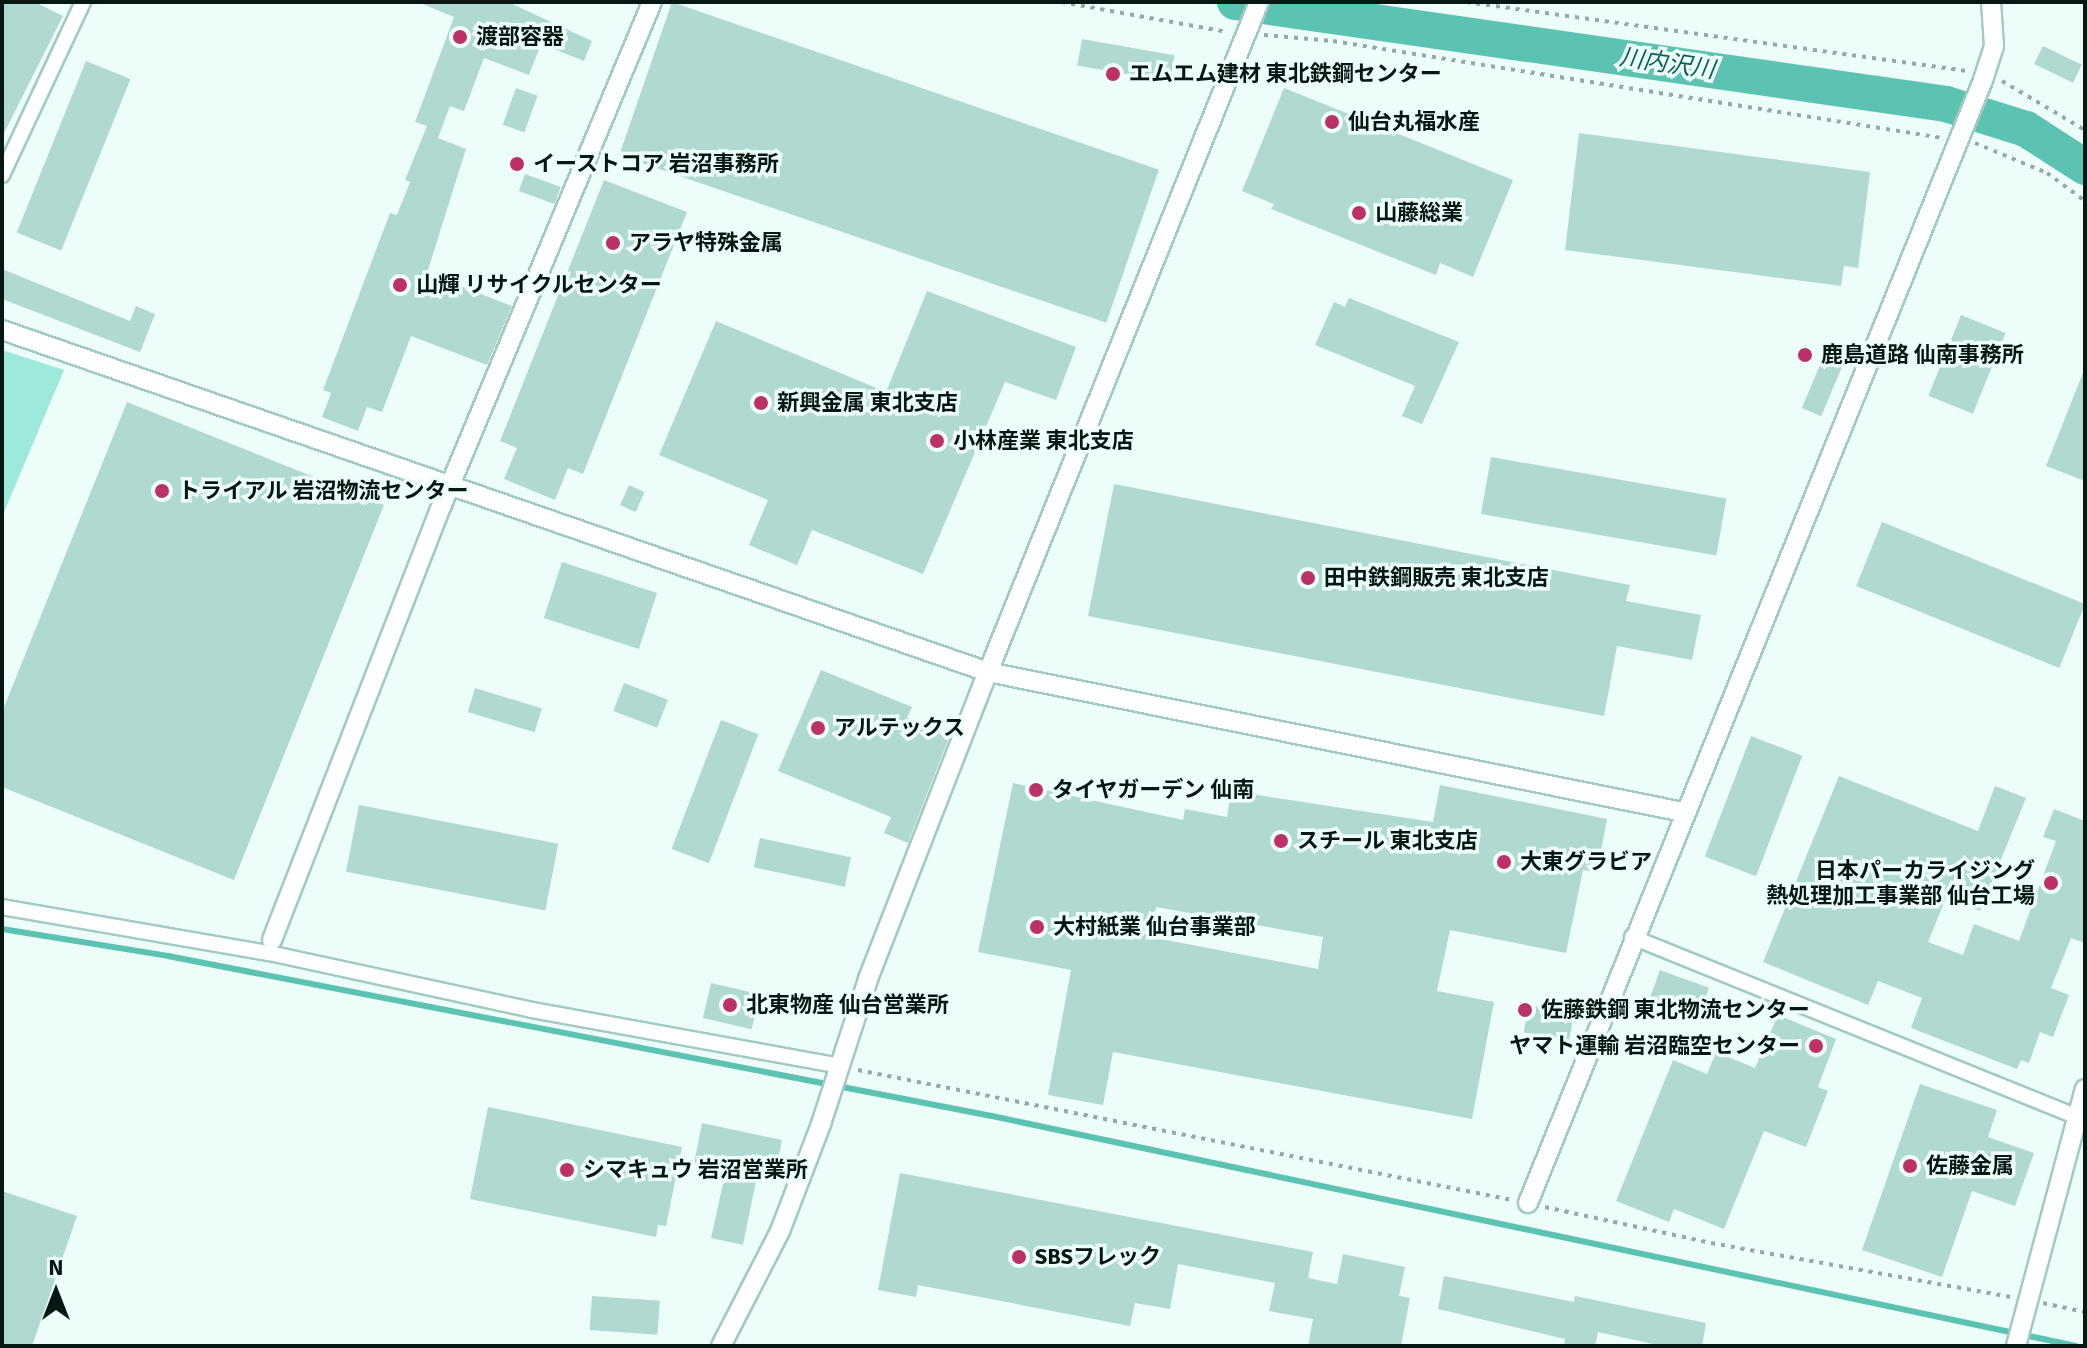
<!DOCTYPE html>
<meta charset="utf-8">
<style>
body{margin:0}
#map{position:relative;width:2087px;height:1348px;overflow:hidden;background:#edfefa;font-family:Signika,"Noto Sans JP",sans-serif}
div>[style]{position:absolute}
.green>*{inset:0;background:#9de9dc}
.stream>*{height:6px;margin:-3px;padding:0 3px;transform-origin:3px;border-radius:3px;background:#5cc2b2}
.river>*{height:36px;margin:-18px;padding:0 18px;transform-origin:18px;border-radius:18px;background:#5cc2b2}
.building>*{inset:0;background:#b0d9d1;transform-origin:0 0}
.path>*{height:4px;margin-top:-2px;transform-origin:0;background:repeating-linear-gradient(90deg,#98a9a5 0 4px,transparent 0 10px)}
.roads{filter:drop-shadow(2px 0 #a1cac2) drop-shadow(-2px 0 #a1cac2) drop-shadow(0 2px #a1cac2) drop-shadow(0 -2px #a1cac2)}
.minor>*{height:14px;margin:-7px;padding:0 7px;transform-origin:7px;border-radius:7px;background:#fff}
.tertiary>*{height:18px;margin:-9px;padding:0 9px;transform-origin:9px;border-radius:9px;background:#fff}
.dots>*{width:22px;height:22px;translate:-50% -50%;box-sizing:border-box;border:4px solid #edfefa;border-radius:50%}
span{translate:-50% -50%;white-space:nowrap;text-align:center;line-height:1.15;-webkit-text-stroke:7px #edfefa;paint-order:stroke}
.poi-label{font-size:22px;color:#071714;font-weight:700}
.left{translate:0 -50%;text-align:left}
.right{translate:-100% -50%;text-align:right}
.water-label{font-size:24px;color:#0b6358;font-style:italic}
.frame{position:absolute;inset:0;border:4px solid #071714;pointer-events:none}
.north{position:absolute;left:16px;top:1252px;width:80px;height:80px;-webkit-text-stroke:6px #edfefa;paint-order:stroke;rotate:0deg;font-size:22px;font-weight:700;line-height:32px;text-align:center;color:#071714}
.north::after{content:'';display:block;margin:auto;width:28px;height:36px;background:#071714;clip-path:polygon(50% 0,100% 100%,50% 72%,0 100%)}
</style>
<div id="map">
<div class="green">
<i style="clip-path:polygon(2px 350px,64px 370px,2px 517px)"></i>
</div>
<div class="stream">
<i style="left:2px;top:929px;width:168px;rotate:9.2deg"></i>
<i style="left:168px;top:956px;width:839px;rotate:10.99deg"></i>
<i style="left:992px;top:1116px;width:1108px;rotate:11.98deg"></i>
</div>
<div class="river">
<i style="left:1235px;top:2px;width:718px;rotate:8.16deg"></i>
<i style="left:1946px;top:104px;width:84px;rotate:17.4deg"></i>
<i style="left:2026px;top:129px;width:70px;rotate:32.8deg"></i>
</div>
<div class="building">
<i style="clip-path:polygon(2px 2px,35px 2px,63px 16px,2px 137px)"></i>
<i style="clip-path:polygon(418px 2px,508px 2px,592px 41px,584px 61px,541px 44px,529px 75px,484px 58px,464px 111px,450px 106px,438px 138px,466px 149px,427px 273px,512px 306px,487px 365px,411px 336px,382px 412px,367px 407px,358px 431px,322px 417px,331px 393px,323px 390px,390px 213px,397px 215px,410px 182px,405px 180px,427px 126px,415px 122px,454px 17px)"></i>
<i style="left:672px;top:2px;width:515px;height:162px;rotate:19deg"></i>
<i style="left:1082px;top:39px;width:94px;height:27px;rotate:10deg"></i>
<i style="left:2043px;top:46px;width:43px;height:20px;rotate:26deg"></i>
<i style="left:86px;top:61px;width:48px;height:185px;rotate:22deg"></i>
<i style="left:516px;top:88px;width:23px;height:39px;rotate:20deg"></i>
<i style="clip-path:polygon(1284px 88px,1513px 180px,1473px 277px,1440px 263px,1436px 275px,1271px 209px,1274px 204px,1242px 191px)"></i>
<i style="clip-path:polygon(1579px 133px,1870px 172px,1858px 268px,1844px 266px,1841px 286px,1565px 250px)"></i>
<i style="left:525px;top:174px;width:38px;height:18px;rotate:20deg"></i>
<i style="clip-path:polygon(604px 180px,687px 212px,583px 474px,568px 468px,555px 500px,504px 479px,517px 448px,500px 441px)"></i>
<i style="clip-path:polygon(2px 269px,130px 321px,136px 306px,155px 314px,140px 352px,2px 299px)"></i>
<i style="clip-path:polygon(927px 291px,1076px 347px,1056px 400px,1005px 382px,923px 574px,812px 530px,797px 565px,749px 545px,768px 500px,659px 455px,716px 321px,886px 392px)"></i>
<i style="clip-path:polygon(1349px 298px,1459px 342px,1422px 424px,1402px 416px,1415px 386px,1315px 345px,1334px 302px,1345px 307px)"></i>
<i style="left:1961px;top:315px;width:48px;height:87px;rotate:22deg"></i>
<i style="left:1826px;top:351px;width:21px;height:62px;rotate:23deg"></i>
<i style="clip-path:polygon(2084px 370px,2085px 370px,2085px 481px,2046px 466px)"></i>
<i style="clip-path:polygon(127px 402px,384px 505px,234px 880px,2px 787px,2px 712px)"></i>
<i style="left:1491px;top:457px;width:239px;height:58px;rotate:10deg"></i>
<i style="clip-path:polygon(1114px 484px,1630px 585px,1626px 601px,1701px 615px,1692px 660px,1617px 646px,1604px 716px,1088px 616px)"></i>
<i style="left:629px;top:485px;width:17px;height:22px;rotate:24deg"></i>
<i style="left:1882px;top:522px;width:219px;height:69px;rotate:22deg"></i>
<i style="left:562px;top:562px;width:100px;height:59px;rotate:18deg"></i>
<i style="clip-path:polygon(821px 670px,912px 707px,907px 718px,950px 735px,908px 843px,884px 833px,891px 817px,778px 771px)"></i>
<i style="left:624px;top:683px;width:47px;height:30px;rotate:21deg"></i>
<i style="left:475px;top:688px;width:70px;height:25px;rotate:17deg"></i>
<i style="left:721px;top:720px;width:40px;height:138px;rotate:21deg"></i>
<i style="left:1751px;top:736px;width:55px;height:129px;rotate:21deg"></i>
<i style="clip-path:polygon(1839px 776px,1978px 831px,1995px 786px,2026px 798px,1980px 911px,1946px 898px,1928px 942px,1963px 955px,1974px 924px,2019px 941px,2056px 841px,2043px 837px,2054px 809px,2085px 821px,2085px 943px,2071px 938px,2051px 988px,2069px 995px,2053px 1037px,2040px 1032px,2029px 1063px,2021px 1060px,2017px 1069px,1911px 1028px,1922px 998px,1878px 981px,1868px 1005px,1763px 962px)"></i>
<i style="clip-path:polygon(evenodd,1013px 783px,1183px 820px,1185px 809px,1227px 817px,1231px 791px,1433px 822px,1440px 785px,1607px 819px,1597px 872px,1583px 870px,1566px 953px,1450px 930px,1437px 991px,1494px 1002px,1472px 1119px,1113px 1052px,1103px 1105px,1048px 1095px,1071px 970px,978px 952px,1013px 783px,1156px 907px,1323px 937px,1318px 969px,1150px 937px,1156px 907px)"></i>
<i style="left:359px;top:805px;width:203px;height:68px;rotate:11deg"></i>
<i style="left:760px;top:838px;width:93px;height:30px;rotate:12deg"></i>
<i style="left:1660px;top:970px;width:52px;height:33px;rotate:20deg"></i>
<i style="left:711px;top:983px;width:50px;height:36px;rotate:13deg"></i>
<i style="left:1529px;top:1005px;width:46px;height:28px;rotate:11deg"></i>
<i style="clip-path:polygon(1778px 1015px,1836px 1039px,1818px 1087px,1828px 1091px,1806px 1147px,1764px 1131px,1724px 1229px,1674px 1209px,1669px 1222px,1616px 1201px,1673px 1060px,1707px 1074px,1716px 1052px,1755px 1068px)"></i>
<i style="clip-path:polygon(1920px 1084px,1997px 1110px,1988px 1137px,2034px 1153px,2015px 1206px,1972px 1191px,1942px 1277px,1862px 1250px)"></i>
<i style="clip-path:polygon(488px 1107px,682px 1147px,666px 1226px,658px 1225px,656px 1237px,470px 1199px)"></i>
<i style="clip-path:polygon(702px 1123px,782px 1140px,774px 1180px,757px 1176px,743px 1245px,711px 1238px,726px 1170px,694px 1164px)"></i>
<i style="clip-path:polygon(900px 1173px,1313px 1252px,1308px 1278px,1337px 1284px,1343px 1254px,1405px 1267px,1399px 1296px,1410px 1298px,1401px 1346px,1308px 1346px,1313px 1319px,1269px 1311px,1275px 1283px,1178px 1264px,1170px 1309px,1135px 1303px,1130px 1326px,918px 1285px,916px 1297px,878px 1290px)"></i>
<i style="clip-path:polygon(2px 1191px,77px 1216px,32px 1346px,2px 1346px)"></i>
<i style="clip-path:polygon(1444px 1276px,1574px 1302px,1575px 1296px,1706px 1323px,1702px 1346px,1662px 1346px,1598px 1332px,1595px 1346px,1564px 1346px,1565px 1339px,1438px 1309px)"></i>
<i style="left:592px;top:1296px;width:68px;height:34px;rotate:4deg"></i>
</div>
<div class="path">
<i style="left:1061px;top:2px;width:169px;rotate:10.2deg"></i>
<i style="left:1466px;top:2px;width:506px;rotate:7.84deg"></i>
<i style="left:1264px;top:35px;width:69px;rotate:5deg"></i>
<i style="left:1333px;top:41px;width:618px;rotate:9.04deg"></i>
<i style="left:2002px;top:81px;width:96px;rotate:30.6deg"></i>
<i style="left:1975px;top:143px;width:78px;rotate:22.6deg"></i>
<i style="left:2047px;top:173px;width:47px;rotate:36.4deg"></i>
<i style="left:858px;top:1070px;width:667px;rotate:11.24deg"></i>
<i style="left:1545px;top:1207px;width:170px;rotate:12.2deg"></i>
<i style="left:1711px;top:1243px;width:305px;rotate:10.2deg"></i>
<i style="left:2043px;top:1303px;width:43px;rotate:12.1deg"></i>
</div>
<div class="roads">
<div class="minor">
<i style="left:2px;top:175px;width:191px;rotate:-64.9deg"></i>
<i style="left:2px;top:907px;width:271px;rotate:9.8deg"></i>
<i style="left:269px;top:953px;width:269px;rotate:12.2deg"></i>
<i style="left:532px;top:1010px;width:313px;rotate:10.3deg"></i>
<i style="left:1632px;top:937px;width:479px;rotate:22deg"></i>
</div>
<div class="tertiary">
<i style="left:2px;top:330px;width:1044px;rotate:19.13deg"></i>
<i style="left:988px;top:672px;width:709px;rotate:11.39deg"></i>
<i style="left:272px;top:940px;width:465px;rotate:-68.7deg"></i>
<i style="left:441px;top:507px;width:547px;rotate:-67.32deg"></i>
<i style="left:1528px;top:1203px;width:1212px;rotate:-67.94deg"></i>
<i style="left:1983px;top:80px;width:36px;rotate:-72deg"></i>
<i style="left:1994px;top:46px;width:44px;rotate:-93.9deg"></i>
<i style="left:721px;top:1346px;width:129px;rotate:-62.8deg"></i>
<i style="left:780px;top:1231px;width:115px;rotate:-69deg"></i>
<i style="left:821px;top:1124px;width:152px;rotate:-72deg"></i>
<i style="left:868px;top:979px;width:330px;rotate:-68.7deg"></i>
<i style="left:988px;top:672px;width:723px;rotate:-67.98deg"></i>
<i style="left:2016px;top:1346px;width:266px;rotate:-75deg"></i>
</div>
</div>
<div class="dots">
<i style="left:460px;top:37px;background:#bc3167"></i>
<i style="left:1113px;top:74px;background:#bc3167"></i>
<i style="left:1332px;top:122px;background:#bc3167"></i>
<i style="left:517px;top:164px;background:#bc3167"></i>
<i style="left:1359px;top:213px;background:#bc3167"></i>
<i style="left:613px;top:243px;background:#bc3167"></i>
<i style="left:400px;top:285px;background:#bc3167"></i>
<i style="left:1805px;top:355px;background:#bc3167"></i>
<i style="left:761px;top:403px;background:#bc3167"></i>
<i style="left:937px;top:441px;background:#bc3167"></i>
<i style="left:162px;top:491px;background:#bc3167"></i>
<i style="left:1308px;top:578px;background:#bc3167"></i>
<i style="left:818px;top:728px;background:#bc3167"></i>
<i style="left:1036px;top:790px;background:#bc3167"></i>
<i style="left:1281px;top:841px;background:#bc3167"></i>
<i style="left:1504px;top:862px;background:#bc3167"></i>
<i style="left:2051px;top:883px;background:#bc3167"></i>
<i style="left:1037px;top:927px;background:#bc3167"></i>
<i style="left:730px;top:1005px;background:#bc3167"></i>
<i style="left:1525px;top:1010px;background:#bc3167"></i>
<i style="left:1816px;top:1046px;background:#bc3167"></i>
<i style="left:1910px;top:1166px;background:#bc3167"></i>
<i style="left:567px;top:1170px;background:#bc3167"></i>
<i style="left:1019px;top:1257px;background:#bc3167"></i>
</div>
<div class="poi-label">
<span class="left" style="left:476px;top:37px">渡部容器</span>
<span class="left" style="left:1129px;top:74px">エムエム建材 東北鉄鋼センター</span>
<span class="left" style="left:1348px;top:122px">仙台丸福水産</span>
<span class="left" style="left:533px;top:164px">イーストコア 岩沼事務所</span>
<span class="left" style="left:1375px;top:213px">山藤総業</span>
<span class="left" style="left:629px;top:243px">アラヤ特殊金属</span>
<span class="left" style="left:416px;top:285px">山輝 リサイクルセンター</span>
<span class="left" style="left:1821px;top:355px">鹿島道路 仙南事務所</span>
<span class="left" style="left:777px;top:403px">新興金属 東北支店</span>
<span class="left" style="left:953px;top:441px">小林産業 東北支店</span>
<span class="left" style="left:178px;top:491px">トライアル 岩沼物流センター</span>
<span class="left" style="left:1324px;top:578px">田中鉄鋼販売 東北支店</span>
<span class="left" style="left:834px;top:728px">アルテックス</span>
<span class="left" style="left:1052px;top:790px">タイヤガーデン 仙南</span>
<span class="left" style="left:1297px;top:841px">スチール 東北支店</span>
<span class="left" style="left:1520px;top:862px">大東グラビア</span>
<span class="right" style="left:2035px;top:883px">日本パーカライジング<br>熱処理加工事業部 仙台工場</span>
<span class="left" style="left:1053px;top:927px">大村紙業 仙台事業部</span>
<span class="left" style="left:746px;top:1005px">北東物産 仙台営業所</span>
<span class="left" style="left:1541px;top:1010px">佐藤鉄鋼 東北物流センター</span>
<span class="right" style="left:1800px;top:1046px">ヤマト運輸 岩沼臨空センター</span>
<span class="left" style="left:1926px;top:1166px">佐藤金属</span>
<span class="left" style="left:583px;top:1170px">シマキュウ 岩沼営業所</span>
<span class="left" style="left:1035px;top:1257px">SBSフレック</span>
</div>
<div class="water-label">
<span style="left:1667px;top:64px;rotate:8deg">川内沢川</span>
</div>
<div class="frame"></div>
<div class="north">N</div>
</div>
